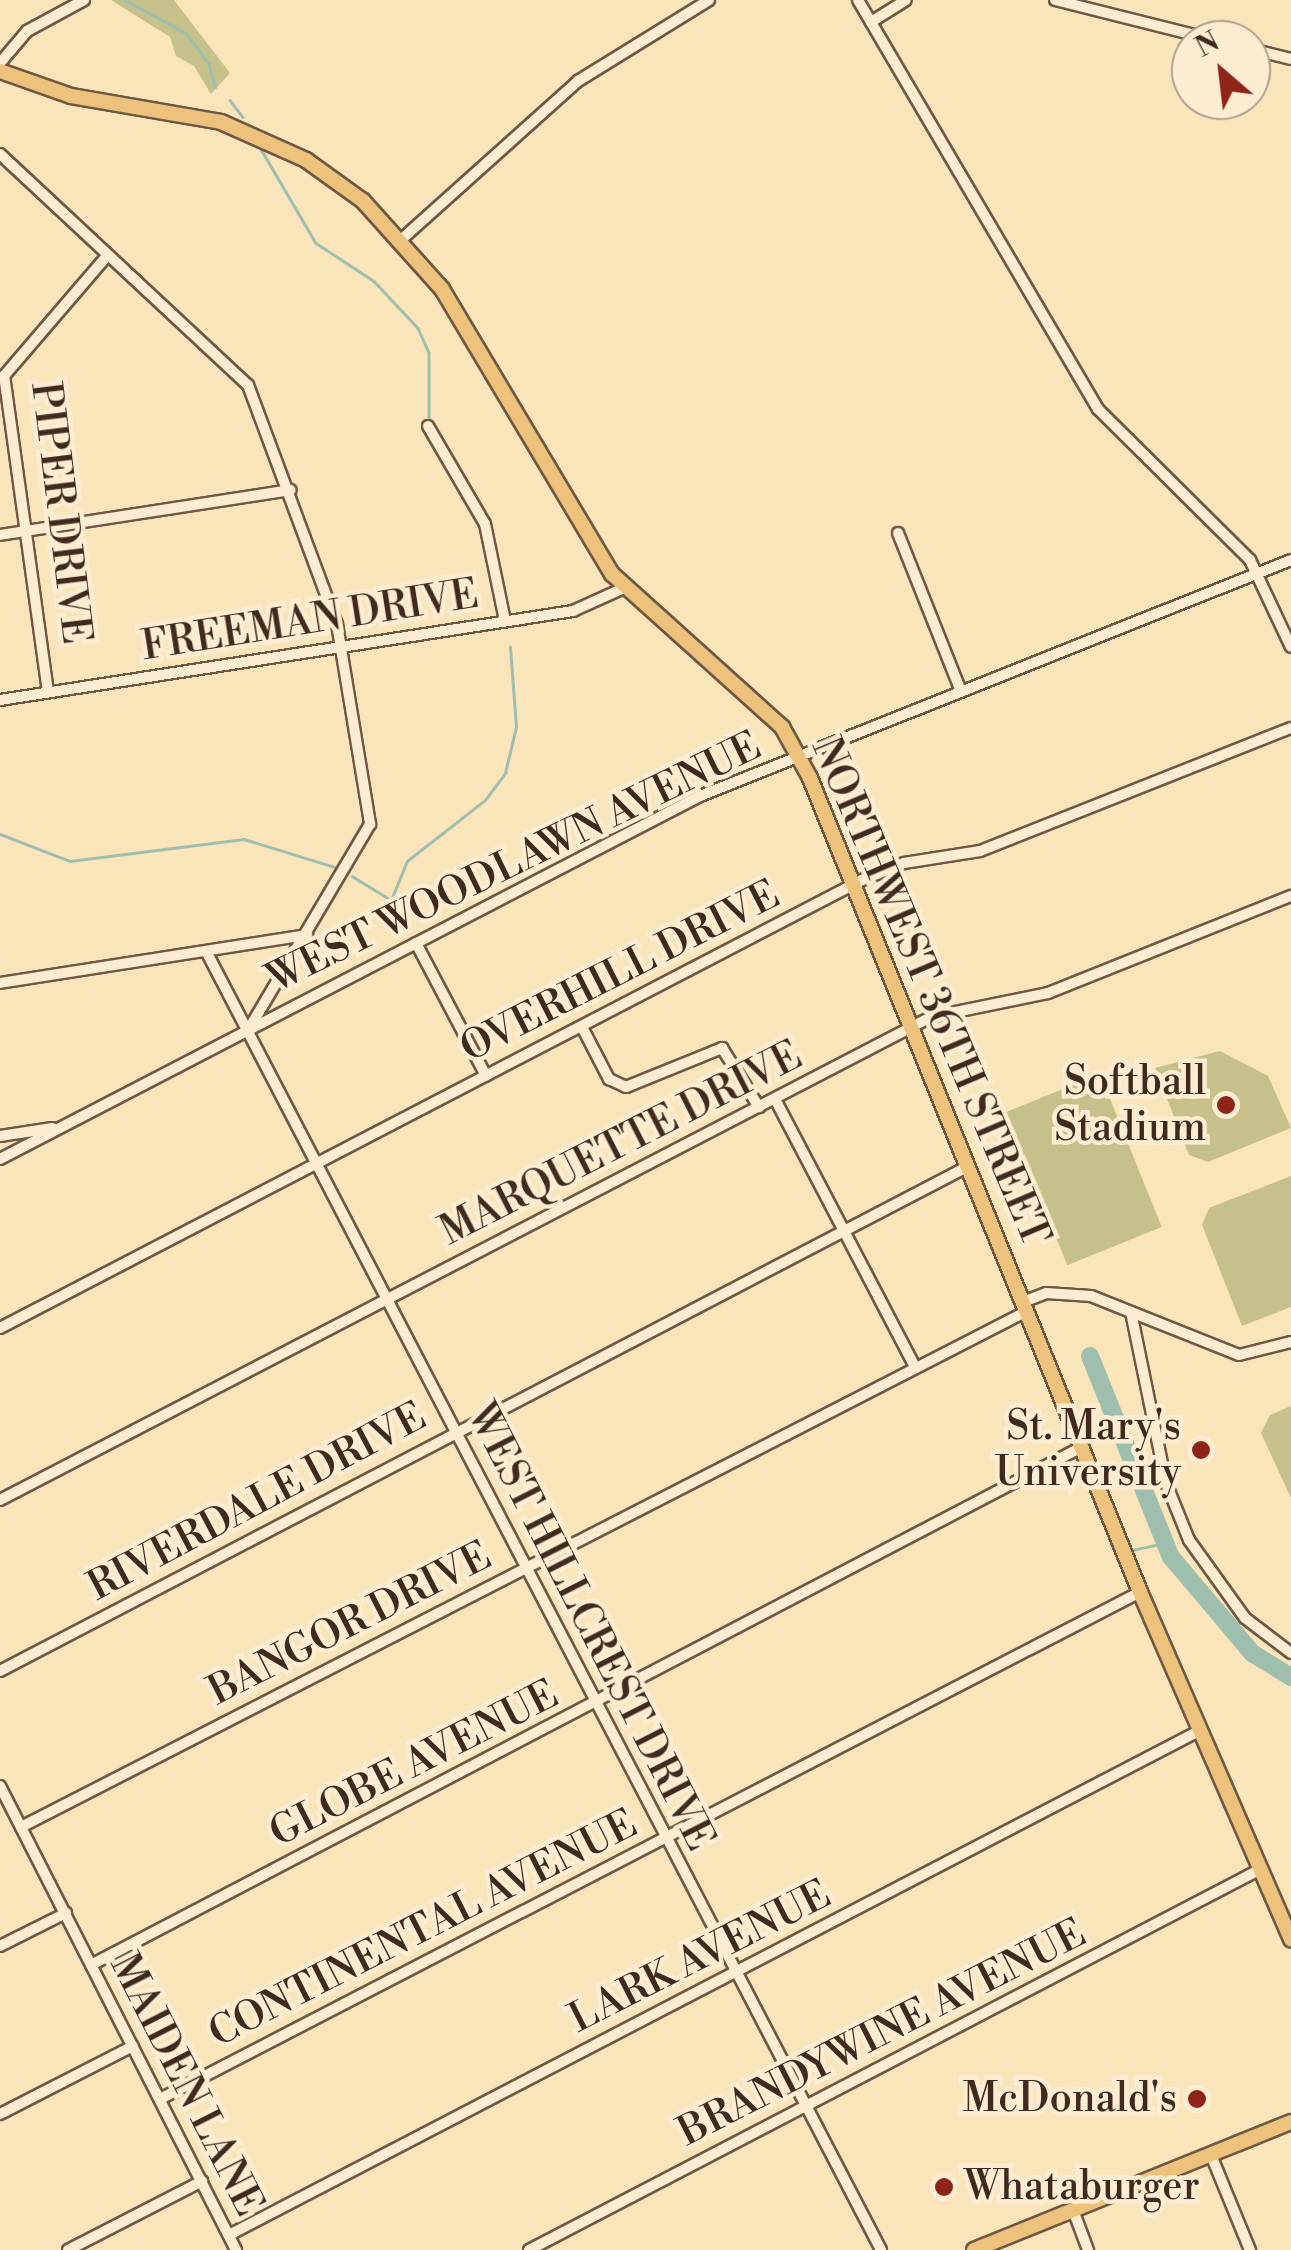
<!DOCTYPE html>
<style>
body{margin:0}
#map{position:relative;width:1291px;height:2250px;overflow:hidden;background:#fae4ba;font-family:"Libre Bodoni",serif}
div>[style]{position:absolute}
.green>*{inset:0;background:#c6c18a;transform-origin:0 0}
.stream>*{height:2.5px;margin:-1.25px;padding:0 1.25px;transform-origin:1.25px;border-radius:1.25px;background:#9ebfad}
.river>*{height:18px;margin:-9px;padding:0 9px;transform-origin:9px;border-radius:9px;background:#9ebfad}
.roads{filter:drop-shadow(2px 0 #6e5844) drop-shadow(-2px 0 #6e5844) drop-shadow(0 2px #6e5844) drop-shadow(0 -2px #6e5844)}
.minor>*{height:10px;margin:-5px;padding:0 5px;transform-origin:5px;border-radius:5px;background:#fcedd2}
.major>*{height:14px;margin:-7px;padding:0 7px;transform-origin:7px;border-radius:7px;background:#edc27d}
.dots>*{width:28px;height:28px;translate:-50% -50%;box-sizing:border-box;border:5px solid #fcedd2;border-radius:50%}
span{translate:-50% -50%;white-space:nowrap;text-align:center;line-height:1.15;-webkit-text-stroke:9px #fcedd2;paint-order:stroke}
.street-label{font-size:40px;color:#402a1d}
.poi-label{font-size:40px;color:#402a1d}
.right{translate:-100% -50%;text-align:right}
.left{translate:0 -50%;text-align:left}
.north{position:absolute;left:1171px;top:20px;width:100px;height:100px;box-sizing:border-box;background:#fcedd2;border:2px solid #b19f8a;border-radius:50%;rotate:332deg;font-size:28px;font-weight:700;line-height:40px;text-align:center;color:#402a1d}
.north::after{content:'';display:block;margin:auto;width:35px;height:45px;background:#8f2418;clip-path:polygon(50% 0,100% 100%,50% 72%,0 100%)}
</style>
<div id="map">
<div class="green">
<i style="clip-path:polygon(111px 0,174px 0,230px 73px,211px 94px,194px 66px,176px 56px,170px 37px)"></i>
<i style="clip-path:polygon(1220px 1051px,1268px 1076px,1291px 1128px,1208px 1162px,1189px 1155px,1155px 1068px)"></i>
<i style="left:1100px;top:1074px;width:165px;height:102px;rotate:68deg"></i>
<i style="clip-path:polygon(1291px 1176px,1291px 1307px,1242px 1326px,1202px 1225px,1209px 1208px)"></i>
<i style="clip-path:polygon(1291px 1406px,1291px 1498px,1261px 1433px,1270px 1415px)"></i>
</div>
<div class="stream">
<i style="left:125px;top:0;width:69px;rotate:28.4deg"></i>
<i style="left:186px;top:33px;width:39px;rotate:53deg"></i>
<i style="left:209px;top:64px;width:24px;rotate:75deg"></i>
<i style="left:230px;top:100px;width:21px;rotate:53deg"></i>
<i style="left:261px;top:149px;width:109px;rotate:59.7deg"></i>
<i style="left:316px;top:243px;width:69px;rotate:33.2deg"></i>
<i style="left:374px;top:281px;width:64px;rotate:46.9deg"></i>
<i style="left:418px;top:328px;width:27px;rotate:66deg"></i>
<i style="left:429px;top:353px;width:66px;rotate:90deg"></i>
<i style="left:0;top:834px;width:75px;rotate:21.1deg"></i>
<i style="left:70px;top:861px;width:175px;rotate:-7.2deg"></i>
<i style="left:244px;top:839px;width:95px;rotate:17.1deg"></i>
<i style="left:352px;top:876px;width:46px;rotate:31.6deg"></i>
<i style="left:391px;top:900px;width:35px;rotate:59deg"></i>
<i style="left:391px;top:900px;width:42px;rotate:-67.7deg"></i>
<i style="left:407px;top:861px;width:99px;rotate:-38deg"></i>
<i style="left:485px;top:800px;width:34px;rotate:-53deg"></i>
<i style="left:505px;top:773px;width:47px;rotate:-76.6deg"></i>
<i style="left:516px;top:727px;width:80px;rotate:-94.3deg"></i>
<i style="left:1132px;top:1550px;width:35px;rotate:-12deg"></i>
</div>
<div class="river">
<i style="left:1090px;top:1356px;width:217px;rotate:68.1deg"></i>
<i style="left:1171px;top:1557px;width:126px;rotate:49.8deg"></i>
<i style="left:1252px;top:1653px;width:46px;rotate:31.6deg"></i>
</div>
<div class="roads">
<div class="minor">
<i style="left:858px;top:0;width:474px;rotate:59.6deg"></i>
<i style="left:1098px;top:409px;width:214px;rotate:44.8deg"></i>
<i style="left:1250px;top:560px;width:96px;rotate:64.8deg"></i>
<i style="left:1055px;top:0;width:164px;rotate:14.1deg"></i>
<i style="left:871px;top:22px;width:41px;rotate:-32.2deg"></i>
<i style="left:1251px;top:49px;width:41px;rotate:14deg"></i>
<i style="left:0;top:63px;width:42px;rotate:-49.8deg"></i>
<i style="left:27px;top:31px;width:65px;rotate:-28.5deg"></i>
<i style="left:0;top:154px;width:339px;rotate:43deg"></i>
<i style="left:248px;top:385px;width:255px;rotate:69.6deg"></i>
<i style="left:337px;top:624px;width:203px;rotate:80.6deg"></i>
<i style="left:370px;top:824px;width:236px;rotate:120.6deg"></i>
<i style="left:402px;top:239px;width:237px;rotate:-41.9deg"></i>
<i style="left:578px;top:81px;width:154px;rotate:-31.7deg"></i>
<i style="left:428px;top:426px;width:113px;rotate:59.8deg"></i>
<i style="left:485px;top:524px;width:99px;rotate:78.3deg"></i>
<i style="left:898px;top:533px;width:170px;rotate:68.3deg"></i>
<i style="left:0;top:535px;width:294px;rotate:-8.8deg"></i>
<i style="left:48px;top:692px;width:319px;rotate:-97.9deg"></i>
<i style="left:4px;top:376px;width:157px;rotate:-49.4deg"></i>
<i style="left:0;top:700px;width:580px;rotate:-8.83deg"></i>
<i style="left:573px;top:611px;width:56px;rotate:-24.3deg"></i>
<i style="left:416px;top:943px;width:150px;rotate:62.2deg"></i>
<i style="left:206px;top:951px;width:1464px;rotate:62.54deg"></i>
<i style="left:0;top:983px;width:311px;rotate:-8.9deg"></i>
<i style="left:582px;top:1027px;width:59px;rotate:62.6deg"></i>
<i style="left:609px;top:1079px;width:19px;rotate:25deg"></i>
<i style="left:626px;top:1087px;width:104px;rotate:-22.1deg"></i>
<i style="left:722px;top:1048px;width:70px;rotate:57.9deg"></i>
<i style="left:775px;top:1099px;width:302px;rotate:62.4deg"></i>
<i style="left:0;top:1136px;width:53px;rotate:-8.7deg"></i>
<i style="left:0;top:1159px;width:789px;rotate:-27.41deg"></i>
<i style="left:700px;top:796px;width:636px;rotate:-21.77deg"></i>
<i style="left:1023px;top:1302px;width:25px;rotate:-21deg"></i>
<i style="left:1046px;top:1293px;width:45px;rotate:3.8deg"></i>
<i style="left:1091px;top:1296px;width:159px;rotate:21.7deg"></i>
<i style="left:1239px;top:1355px;width:54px;rotate:-14deg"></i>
<i style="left:1131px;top:1312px;width:175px;rotate:78.4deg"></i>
<i style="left:1166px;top:1483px;width:61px;rotate:68deg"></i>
<i style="left:1189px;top:1540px;width:96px;rotate:54.3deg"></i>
<i style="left:1245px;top:1618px;width:58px;rotate:37.3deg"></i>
<i style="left:0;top:1328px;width:971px;rotate:-27.46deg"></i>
<i style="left:862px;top:880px;width:45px;rotate:-22deg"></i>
<i style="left:904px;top:863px;width:77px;rotate:-9deg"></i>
<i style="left:980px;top:851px;width:334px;rotate:-21.6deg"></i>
<i style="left:0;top:1500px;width:1049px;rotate:-27.42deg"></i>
<i style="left:931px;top:1017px;width:119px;rotate:-11.6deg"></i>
<i style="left:1048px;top:993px;width:262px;rotate:-21.8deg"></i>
<i style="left:0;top:1671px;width:1093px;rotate:-27.53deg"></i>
<i style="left:0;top:1786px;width:521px;rotate:63.04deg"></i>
<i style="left:21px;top:1827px;width:1131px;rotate:-27.15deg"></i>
<i style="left:0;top:1946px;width:74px;rotate:-26.6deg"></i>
<i style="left:91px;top:1965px;width:1118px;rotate:-27.6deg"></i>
<i style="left:160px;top:2099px;width:1103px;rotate:-27.35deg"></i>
<i style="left:0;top:2114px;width:149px;rotate:-27.1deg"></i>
<i style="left:1211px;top:2155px;width:103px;rotate:67.7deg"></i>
<i style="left:1073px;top:2210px;width:43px;rotate:69.4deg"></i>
<i style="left:229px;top:2235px;width:1093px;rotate:-27.46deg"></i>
<i style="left:68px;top:2250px;width:151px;rotate:-27.2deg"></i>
<i style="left:529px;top:2250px;width:825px;rotate:-27.5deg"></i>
</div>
<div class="major">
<i style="left:0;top:71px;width:75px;rotate:19.4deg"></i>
<i style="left:71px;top:96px;width:152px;rotate:9.8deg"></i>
<i style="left:221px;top:122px;width:93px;rotate:24.1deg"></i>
<i style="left:306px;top:160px;width:70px;rotate:35.7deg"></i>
<i style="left:363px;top:201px;width:118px;rotate:48.1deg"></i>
<i style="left:442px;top:289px;width:332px;rotate:59.2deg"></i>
<i style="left:612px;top:574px;width:229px;rotate:42deg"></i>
<i style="left:782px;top:727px;width:58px;rotate:61.2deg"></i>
<i style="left:810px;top:778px;width:878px;rotate:67.93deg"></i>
<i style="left:1140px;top:1592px;width:379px;rotate:66.5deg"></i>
<i style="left:974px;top:2250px;width:342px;rotate:-22deg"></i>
</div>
</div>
<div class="dots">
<i style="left:1226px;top:1105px;background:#8f2418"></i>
<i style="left:1201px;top:1450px;background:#8f2418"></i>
<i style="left:1197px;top:2099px;background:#8f2418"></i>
<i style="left:944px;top:2187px;background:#8f2418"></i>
</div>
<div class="street-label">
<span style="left:60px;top:513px;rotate:83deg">PIPER DRIVE</span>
<span style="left:310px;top:621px;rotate:-9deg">FREEMAN DRIVE</span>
<span style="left:514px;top:863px;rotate:-26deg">WEST WOODLAWN AVENUE</span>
<span style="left:620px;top:972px;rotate:-27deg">OVERHILL DRIVE</span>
<span style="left:930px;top:992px;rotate:67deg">NORTHWEST 36TH STREET</span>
<span style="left:621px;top:1144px;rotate:-27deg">MARQUETTE DRIVE</span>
<span style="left:257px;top:1502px;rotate:-28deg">RIVERDALE DRIVE</span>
<span style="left:350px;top:1624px;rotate:-27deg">BANGOR DRIVE</span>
<span style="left:590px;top:1627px;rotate:63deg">WEST HILLCREST DRIVE</span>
<span style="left:414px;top:1764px;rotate:-27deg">GLOBE AVENUE</span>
<span style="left:423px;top:1929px;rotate:-27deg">CONTINENTAL AVENUE</span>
<span style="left:700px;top:1957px;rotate:-27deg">LARK AVENUE</span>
<span style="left:882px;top:2033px;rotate:-27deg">BRANDYWINE AVENUE</span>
<span style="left:186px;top:2085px;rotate:63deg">MAIDEN LANE</span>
</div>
<div class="poi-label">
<span class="right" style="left:1206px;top:1105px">Softball<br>Stadium</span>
<span class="right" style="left:1181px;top:1450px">St. Mary's<br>University</span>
<span class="right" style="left:1177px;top:2099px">McDonald's</span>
<span class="left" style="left:964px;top:2187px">Whataburger</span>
</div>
<div class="north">N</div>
</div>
